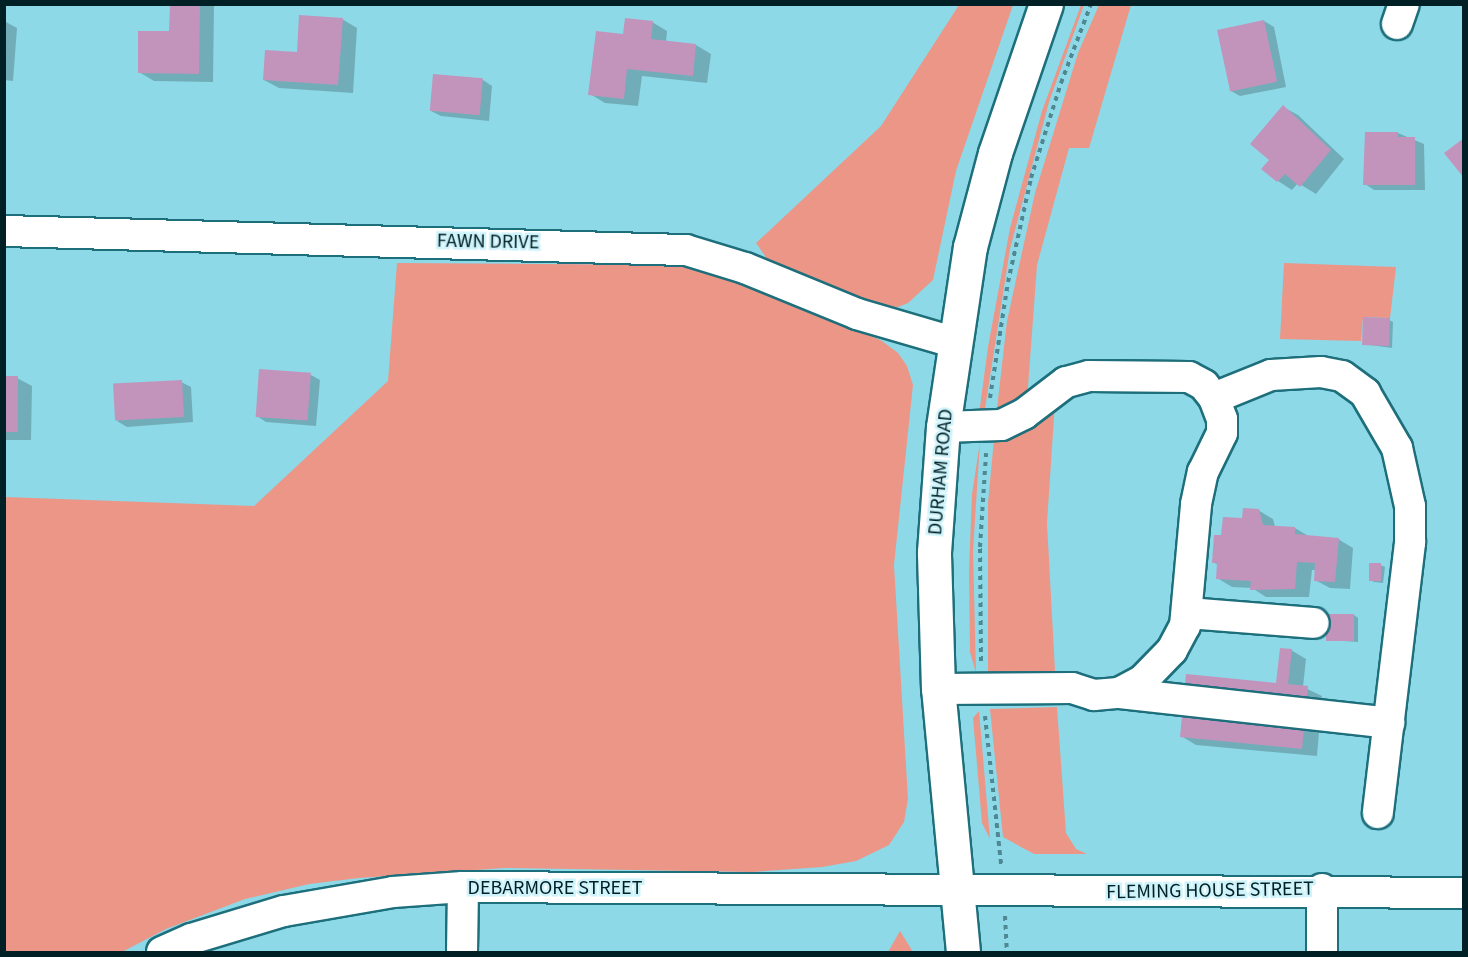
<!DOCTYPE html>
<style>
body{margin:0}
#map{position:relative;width:1468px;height:957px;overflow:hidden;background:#8dd9e7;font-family:"Source Sans 3",sans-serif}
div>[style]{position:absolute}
.green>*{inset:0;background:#ec9687}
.shadow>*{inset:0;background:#0003}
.building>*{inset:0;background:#c294bc;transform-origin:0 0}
.path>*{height:4px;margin-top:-2px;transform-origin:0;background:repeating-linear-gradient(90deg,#4f8892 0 4.5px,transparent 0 9px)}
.roads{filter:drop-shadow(2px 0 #1e6f7c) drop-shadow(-2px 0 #1e6f7c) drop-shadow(0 2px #1e6f7c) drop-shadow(0 -2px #1e6f7c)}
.minor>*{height:30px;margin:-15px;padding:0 15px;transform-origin:15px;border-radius:15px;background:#fff}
.major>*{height:33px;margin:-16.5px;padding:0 16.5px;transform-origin:16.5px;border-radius:16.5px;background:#fff}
span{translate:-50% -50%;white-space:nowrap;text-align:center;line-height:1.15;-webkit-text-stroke:5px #cff3fa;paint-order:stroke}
.street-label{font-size:20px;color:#002025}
.frame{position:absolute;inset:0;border:6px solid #002025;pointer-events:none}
</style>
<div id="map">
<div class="green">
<i style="clip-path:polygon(959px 5px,1013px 5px,956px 171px,933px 280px,908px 303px,898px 307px,873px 305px,770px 263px,756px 243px,881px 126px)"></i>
<i style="clip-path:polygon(1081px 5px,1084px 5px,1049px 102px,1010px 249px,984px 415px,979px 414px,988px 347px,1010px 228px,1042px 111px)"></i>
<i style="clip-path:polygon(1099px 5px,1131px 5px,1089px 148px,1069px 148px,1037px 265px,1027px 400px,996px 417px,1007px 321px,1035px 193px,1078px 53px)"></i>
<i style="clip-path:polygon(397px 263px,684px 265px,723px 274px,836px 320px,882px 341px,898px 353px,907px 366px,913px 385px,894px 565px,908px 799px,904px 822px,889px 845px,856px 861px,822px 867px,752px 872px,505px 868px,359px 878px,309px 884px,245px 899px,166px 929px,122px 952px,5px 952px,5px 497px,254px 506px,388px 381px)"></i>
<i style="clip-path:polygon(1284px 263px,1396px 267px,1390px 318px,1363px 317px,1361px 341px,1280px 339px)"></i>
<i style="clip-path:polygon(1055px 402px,1047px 523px,1055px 671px,988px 677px,988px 503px,994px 439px)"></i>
<i style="clip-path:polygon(980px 442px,973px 551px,976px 673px,970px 652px,969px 571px,972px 494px)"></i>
<i style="clip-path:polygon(1057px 707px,1066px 833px,1076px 849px,1087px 854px,1034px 854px,1003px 837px,990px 709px)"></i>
<i style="clip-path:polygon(979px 711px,990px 839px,982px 823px,973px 718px)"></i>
<i style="clip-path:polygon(900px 931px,913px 952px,888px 952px)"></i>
</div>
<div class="shadow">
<i style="clip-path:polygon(171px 4px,214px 5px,213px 82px,154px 81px,139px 72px,171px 32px)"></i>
<i style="clip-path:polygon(342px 19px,357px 28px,353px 93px,279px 88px,264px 80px)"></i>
<i style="clip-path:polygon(4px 21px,17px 28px,13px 81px,4px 80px)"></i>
<i style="clip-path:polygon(1264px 21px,1274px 27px,1286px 87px,1240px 96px,1231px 91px)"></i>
<i style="clip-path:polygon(652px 22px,667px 31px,666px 42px,696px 45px,711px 54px,707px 83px,642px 76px,638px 106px,605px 103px,590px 94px,624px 36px)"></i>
<i style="clip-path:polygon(483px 80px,492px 86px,489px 121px,441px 116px,431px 111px)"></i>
<i style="clip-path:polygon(1283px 107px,1298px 115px,1344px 159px,1316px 194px,1298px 183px,1292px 190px,1278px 181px,1271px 159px)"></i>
<i style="clip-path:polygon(1398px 133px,1424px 144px,1425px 190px,1374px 190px,1365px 184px)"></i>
<i style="clip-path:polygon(1389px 320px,1393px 322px,1392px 348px,1363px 344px)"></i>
<i style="clip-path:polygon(311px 375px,320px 380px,316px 426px,266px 422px,257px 416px)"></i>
<i style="clip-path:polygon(4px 378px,17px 378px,32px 386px,31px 440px,4px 440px)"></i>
<i style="clip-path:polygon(181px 382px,191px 387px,193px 422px,127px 427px,117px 421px)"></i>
<i style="clip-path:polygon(1258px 510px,1273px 519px,1275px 527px,1295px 528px,1310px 537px,1338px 539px,1353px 548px,1350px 589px,1330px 588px,1315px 580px,1316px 570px,1312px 570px,1309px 597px,1266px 597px,1252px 588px,1232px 587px,1217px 578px,1218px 565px,1213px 562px,1223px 537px)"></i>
<i style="clip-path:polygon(1380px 565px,1385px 567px,1383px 583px,1374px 582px,1370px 580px)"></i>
<i style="clip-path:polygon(1354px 615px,1358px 618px,1358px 642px,1328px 640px)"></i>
<i style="clip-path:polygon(1291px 650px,1306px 659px,1303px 687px,1322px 696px,1317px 756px,1196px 745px,1181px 736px,1277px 685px)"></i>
</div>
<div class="building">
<i style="clip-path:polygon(170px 4px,200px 4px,199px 74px,138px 73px,138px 31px,169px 31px)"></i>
<i style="clip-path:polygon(299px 15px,343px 18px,338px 85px,263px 80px,265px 50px,297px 52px)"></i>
<i style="clip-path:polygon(625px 18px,653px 21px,651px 39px,696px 44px,693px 76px,627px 69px,624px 99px,588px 95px,596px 31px,623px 34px)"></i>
<i style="left:1264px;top:20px;width:63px;height:48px;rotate:78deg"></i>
<i style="left:433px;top:74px;width:50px;height:37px;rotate:5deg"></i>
<i style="clip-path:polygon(1283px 105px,1331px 150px,1300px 187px,1285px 174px,1277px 182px,1261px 169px,1269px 160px,1250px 144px)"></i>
<i style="clip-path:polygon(1365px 132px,1398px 132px,1398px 137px,1415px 137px,1415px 185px,1363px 185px)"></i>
<i style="clip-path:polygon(1464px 138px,1464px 178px,1444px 153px)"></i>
<i style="left:1363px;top:317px;width:27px;height:28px;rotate:2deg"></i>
<i style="left:259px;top:369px;width:52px;height:48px;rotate:4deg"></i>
<i style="left:4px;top:376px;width:14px;height:56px"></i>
<i style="left:182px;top:380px;width:37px;height:69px;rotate:87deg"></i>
<i style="clip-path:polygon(1243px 508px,1259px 509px,1263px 525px,1295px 527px,1295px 534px,1339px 538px,1335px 582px,1314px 581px,1315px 563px,1297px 562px,1295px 589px,1250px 590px,1251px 581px,1216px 579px,1217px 563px,1212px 563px,1214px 535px,1221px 535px,1223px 517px,1242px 518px)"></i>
<i style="left:1369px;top:563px;width:12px;height:18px"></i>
<i style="left:1326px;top:614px;width:28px;height:27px"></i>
<i style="clip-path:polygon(1280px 648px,1292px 649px,1288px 684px,1308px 686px,1302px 749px,1180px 737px,1186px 674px,1276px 683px)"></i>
</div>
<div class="path">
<i style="left:990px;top:398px;width:117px;rotate:-81.2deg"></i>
<i style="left:1008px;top:282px;width:107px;rotate:-77.5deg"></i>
<i style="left:1031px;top:178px;width:100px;rotate:-72.5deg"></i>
<i style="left:1061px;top:83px;width:85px;rotate:-69.2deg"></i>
<i style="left:981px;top:661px;width:114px;rotate:-90.5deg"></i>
<i style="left:980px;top:547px;width:94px;rotate:-86.3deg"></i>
<i style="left:985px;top:716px;width:149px;rotate:83.8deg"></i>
<i style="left:1005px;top:916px;width:36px;rotate:87deg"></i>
</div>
<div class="roads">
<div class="minor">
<i style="left:1397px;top:24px;width:21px;rotate:-71deg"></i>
<i style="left:4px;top:231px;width:682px;rotate:1.6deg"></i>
<i style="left:686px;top:250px;width:62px;rotate:17deg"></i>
<i style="left:745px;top:268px;width:121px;rotate:22.3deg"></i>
<i style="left:857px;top:314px;width:103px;rotate:16.3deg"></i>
<i style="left:1214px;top:398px;width:61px;rotate:-22deg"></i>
<i style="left:1271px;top:375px;width:50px;rotate:-3.4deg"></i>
<i style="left:1321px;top:372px;width:21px;rotate:11deg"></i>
<i style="left:1342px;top:376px;width:29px;rotate:36deg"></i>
<i style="left:1365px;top:393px;width:64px;rotate:59.8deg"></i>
<i style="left:1397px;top:448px;width:59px;rotate:77.4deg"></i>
<i style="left:1410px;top:506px;width:37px;rotate:90deg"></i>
<i style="left:1410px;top:543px;width:272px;rotate:96.8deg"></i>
<i style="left:1187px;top:613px;width:127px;rotate:4.5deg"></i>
<i style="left:938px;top:689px;width:134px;rotate:-0.4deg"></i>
<i style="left:1072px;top:688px;width:23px;rotate:18deg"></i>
<i style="left:1094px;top:695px;width:25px;rotate:-5deg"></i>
<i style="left:1119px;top:693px;width:26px;rotate:-28deg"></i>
<i style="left:1142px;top:681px;width:43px;rotate:-45.9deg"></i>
<i style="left:1172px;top:650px;width:27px;rotate:-62deg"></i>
<i style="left:1185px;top:626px;width:122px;rotate:-84.8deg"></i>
<i style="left:1196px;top:504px;width:33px;rotate:-78deg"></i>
<i style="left:1203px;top:472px;width:43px;rotate:-64deg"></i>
<i style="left:1222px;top:433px;width:14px;rotate:-90deg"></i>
<i style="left:1222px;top:419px;width:22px;rotate:-111deg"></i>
<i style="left:1214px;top:398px;width:16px;rotate:-128deg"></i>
<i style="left:1204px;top:385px;width:17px;rotate:-152deg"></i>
<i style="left:1189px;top:377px;width:100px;rotate:-179.4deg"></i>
<i style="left:1089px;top:376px;width:24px;rotate:165deg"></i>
<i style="left:1066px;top:382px;width:53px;rotate:142.7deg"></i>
<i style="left:1024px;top:414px;width:25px;rotate:154deg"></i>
<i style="left:1001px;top:425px;width:58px;rotate:178deg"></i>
<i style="left:1119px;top:693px;width:272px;rotate:6.3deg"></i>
<i style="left:162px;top:952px;width:32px;rotate:-24deg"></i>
<i style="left:191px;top:939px;width:97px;rotate:-16.8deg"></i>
<i style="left:284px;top:911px;width:111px;rotate:-9.9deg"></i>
<i style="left:393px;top:892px;width:70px;rotate:-4.1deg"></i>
<i style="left:463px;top:887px;width:1001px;rotate:0.34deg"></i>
<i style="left:462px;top:952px;width:65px;rotate:-89.1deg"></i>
<i style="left:1322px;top:952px;width:63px;rotate:-90deg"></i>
</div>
<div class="major">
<i style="left:963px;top:952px;width:264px;rotate:-95.4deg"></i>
<i style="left:938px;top:689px;width:137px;rotate:-91.7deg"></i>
<i style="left:934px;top:552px;width:125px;rotate:-85.9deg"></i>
<i style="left:943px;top:427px;width:182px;rotate:-81.5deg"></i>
<i style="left:970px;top:247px;width:97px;rotate:-75.1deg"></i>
<i style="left:995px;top:153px;width:157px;rotate:-71.1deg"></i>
</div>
</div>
<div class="street-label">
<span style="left:488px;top:242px;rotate:1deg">FAWN DRIVE</span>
<span style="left:941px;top:472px;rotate:-85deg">DURHAM ROAD</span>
<span style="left:555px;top:888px">DEBARMORE STREET</span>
<span style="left:1210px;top:891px;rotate:-1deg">FLEMING HOUSE STREET</span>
</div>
<div class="frame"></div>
</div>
